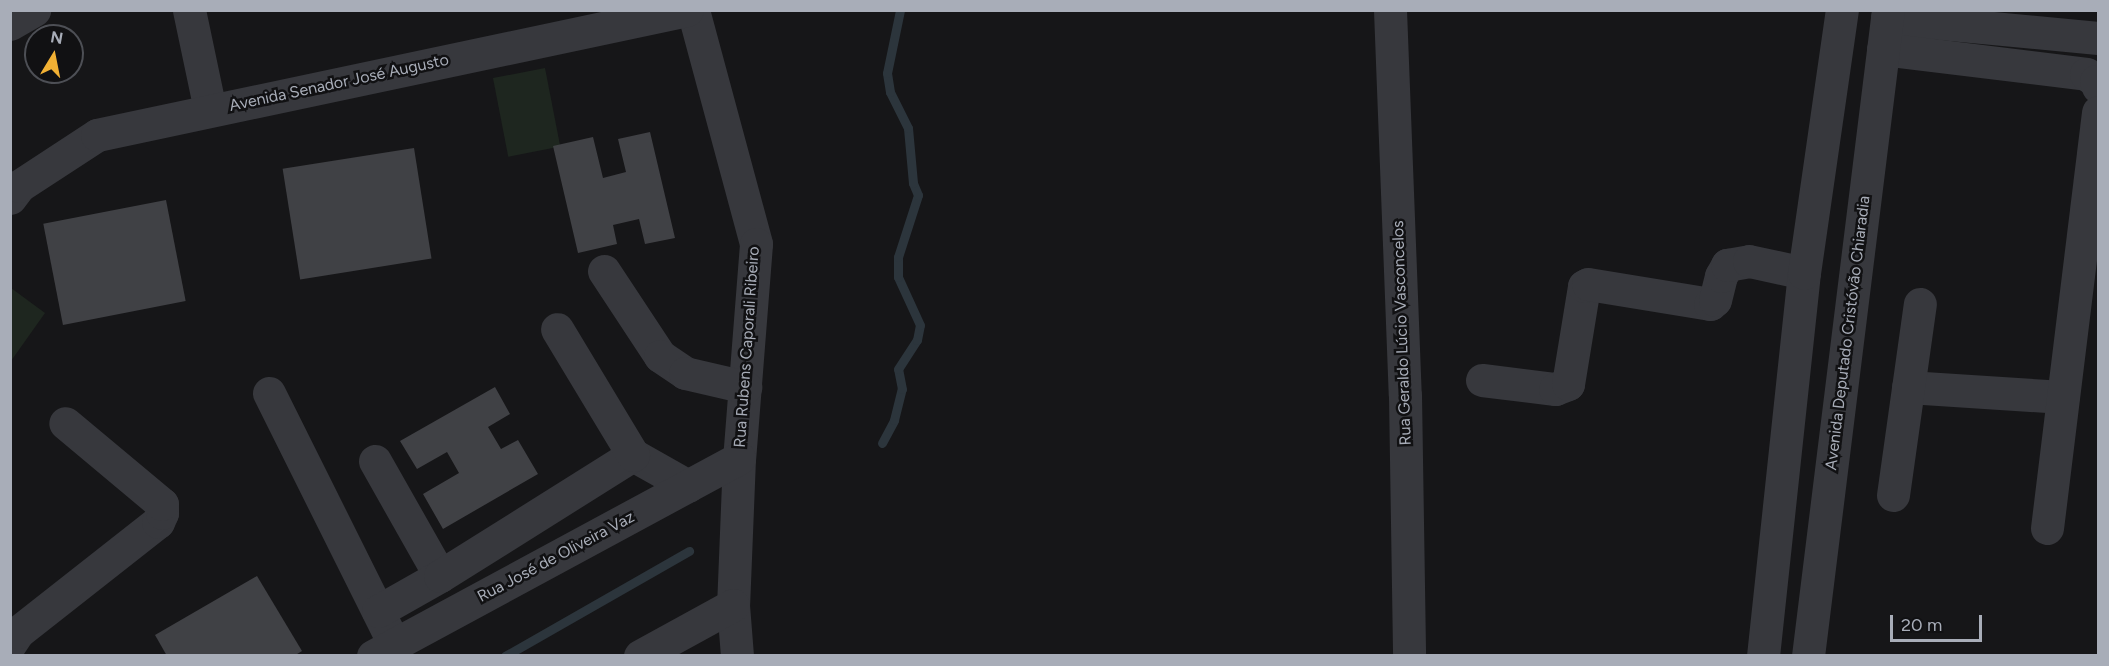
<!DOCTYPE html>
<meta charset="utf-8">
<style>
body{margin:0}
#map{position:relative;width:2109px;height:666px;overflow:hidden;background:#161618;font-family:Figtree,sans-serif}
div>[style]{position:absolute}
.green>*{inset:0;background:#1e261f;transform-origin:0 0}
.stream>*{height:9px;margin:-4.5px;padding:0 4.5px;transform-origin:4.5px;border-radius:4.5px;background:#2c353c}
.building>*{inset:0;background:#404145;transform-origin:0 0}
.minor>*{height:33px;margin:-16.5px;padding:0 16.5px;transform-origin:16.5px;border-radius:16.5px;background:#37383d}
span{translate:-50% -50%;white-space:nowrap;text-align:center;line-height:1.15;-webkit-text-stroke:5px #111113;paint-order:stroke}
.street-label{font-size:16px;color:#a8adb8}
.frame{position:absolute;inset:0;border:12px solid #a8adb8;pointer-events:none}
.north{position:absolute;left:24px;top:24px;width:60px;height:60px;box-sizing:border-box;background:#111113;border:2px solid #4d4f55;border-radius:50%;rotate:10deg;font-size:16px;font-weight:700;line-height:24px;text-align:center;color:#a8adb8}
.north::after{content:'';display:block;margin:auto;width:21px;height:27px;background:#f2b134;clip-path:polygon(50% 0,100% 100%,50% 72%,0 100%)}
.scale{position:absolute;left:1890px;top:615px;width:92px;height:27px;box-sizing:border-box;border:3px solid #a8adb8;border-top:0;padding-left:8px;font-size:18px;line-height:21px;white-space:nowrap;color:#a8adb8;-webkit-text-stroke:4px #111113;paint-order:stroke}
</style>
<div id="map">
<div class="green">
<i style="left:545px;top:68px;width:80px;height:53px;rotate:79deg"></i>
<i style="clip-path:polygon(11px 288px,45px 313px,11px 361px)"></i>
</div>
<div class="stream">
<i style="left:882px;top:443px;width:26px;rotate:-62deg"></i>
<i style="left:894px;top:420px;width:32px;rotate:-76deg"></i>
<i style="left:902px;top:389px;width:20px;rotate:-101deg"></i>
<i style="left:898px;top:369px;width:35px;rotate:-57deg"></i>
<i style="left:917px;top:340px;width:15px;rotate:-79deg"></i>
<i style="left:920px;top:325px;width:53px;rotate:-114.6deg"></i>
<i style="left:898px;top:277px;width:20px;rotate:-90deg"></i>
<i style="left:898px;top:257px;width:65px;rotate:-72.1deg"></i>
<i style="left:918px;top:195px;width:13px;rotate:-113deg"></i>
<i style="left:913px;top:183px;width:55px;rotate:-95.2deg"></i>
<i style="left:908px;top:128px;width:40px;rotate:-116.6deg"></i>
<i style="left:890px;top:92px;width:19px;rotate:-99deg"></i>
<i style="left:887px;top:73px;width:64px;rotate:-78.3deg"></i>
<i style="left:505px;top:656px;width:212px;rotate:-29.7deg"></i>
</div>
<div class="building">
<i style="clip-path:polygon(650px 132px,675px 238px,645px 244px,639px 219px,613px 225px,617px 244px,578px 253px,553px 146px,593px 137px,603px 178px,626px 172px,618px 139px)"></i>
<i style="left:414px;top:148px;width:112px;height:133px;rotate:81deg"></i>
<i style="left:166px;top:200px;width:103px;height:125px;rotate:79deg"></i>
<i style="clip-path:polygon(495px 387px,510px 414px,488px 427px,501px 449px,518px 440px,538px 474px,443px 529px,423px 494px,459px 473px,447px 452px,417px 469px,400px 441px)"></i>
<i style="clip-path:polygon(257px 576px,302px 651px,294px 656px,167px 656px,155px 635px)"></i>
</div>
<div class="minor">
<i style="left:189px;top:10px;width:102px;rotate:78.1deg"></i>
<i style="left:693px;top:10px;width:242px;rotate:74.9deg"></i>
<i style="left:756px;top:244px;width:215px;rotate:94.5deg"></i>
<i style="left:739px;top:458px;width:147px;rotate:92.3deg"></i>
<i style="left:733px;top:605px;width:51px;rotate:85.5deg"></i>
<i style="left:1390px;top:10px;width:385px;rotate:87.8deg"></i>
<i style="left:1405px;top:395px;width:261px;rotate:89.1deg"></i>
<i style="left:1887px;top:18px;width:212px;rotate:5.4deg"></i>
<i style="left:10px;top:24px;width:28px;rotate:-30deg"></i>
<i style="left:1883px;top:49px;width:205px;rotate:7deg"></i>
<i style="left:2086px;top:74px;width:12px;rotate:35deg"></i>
<i style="left:2096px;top:81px;width:6px;rotate:72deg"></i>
<i style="left:10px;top:198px;width:15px;rotate:-53deg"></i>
<i style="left:19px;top:186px;width:93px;rotate:-33.2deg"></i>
<i style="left:97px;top:135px;width:603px;rotate:-11.96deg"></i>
<i style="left:604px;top:271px;width:102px;rotate:56.6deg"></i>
<i style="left:660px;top:356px;width:30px;rotate:34deg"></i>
<i style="left:685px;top:373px;width:62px;rotate:13.1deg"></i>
<i style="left:1482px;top:380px;width:74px;rotate:7deg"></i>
<i style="left:1555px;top:389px;width:14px;rotate:-21deg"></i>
<i style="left:1568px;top:384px;width:99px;rotate:-80.7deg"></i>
<i style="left:1584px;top:286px;width:4px;rotate:-27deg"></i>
<i style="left:1588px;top:284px;width:124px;rotate:9.3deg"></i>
<i style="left:1710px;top:304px;width:6px;rotate:-39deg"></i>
<i style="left:1715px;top:300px;width:25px;rotate:-76deg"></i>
<i style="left:1721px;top:276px;width:13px;rotate:-61deg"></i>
<i style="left:1727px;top:265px;width:22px;rotate:-10deg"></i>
<i style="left:1749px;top:261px;width:56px;rotate:12.3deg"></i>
<i style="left:1908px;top:387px;width:155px;rotate:3.7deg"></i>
<i style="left:269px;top:393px;width:265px;rotate:63.5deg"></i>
<i style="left:633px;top:455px;width:63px;rotate:29.4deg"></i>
<i style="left:375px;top:461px;width:132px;rotate:60.5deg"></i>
<i style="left:1893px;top:495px;width:193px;rotate:-82deg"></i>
<i style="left:2047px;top:528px;width:419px;rotate:-83deg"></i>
<i style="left:378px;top:611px;width:71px;rotate:-29.4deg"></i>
<i style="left:440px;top:576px;width:228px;rotate:-32.1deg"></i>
<i style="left:633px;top:455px;width:147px;rotate:-121.1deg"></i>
<i style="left:10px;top:644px;width:14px;rotate:-56deg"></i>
<i style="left:18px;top:632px;width:178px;rotate:-38.2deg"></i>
<i style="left:158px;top:522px;width:10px;rotate:-66deg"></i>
<i style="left:162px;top:513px;width:9px;rotate:-90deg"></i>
<i style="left:162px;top:504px;width:126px;rotate:-140.1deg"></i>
<i style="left:373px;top:656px;width:416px;rotate:-28.4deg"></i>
<i style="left:640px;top:656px;width:106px;rotate:-28.7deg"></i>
<i style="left:1763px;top:656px;width:385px;rotate:-83.9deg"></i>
<i style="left:1804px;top:273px;width:266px;rotate:-81.8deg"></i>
<i style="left:1808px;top:656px;width:651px;rotate:-82.94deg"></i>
</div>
<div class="street-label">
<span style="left:339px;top:83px;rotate:-12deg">Avenida Senador José Augusto</span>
<span style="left:1402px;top:333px;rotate:-92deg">Rua Geraldo Lúcio Vasconcelos</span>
<span style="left:1848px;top:333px;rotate:-83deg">Avenida Deputado Cristóvão Chiaradia</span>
<span style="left:747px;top:347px;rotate:-86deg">Rua Rubens Caporali Ribeiro</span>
<span style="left:556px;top:557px;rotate:-28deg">Rua José de Oliveira Vaz</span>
</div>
<div class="frame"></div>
<div class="north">N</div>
<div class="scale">20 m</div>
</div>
